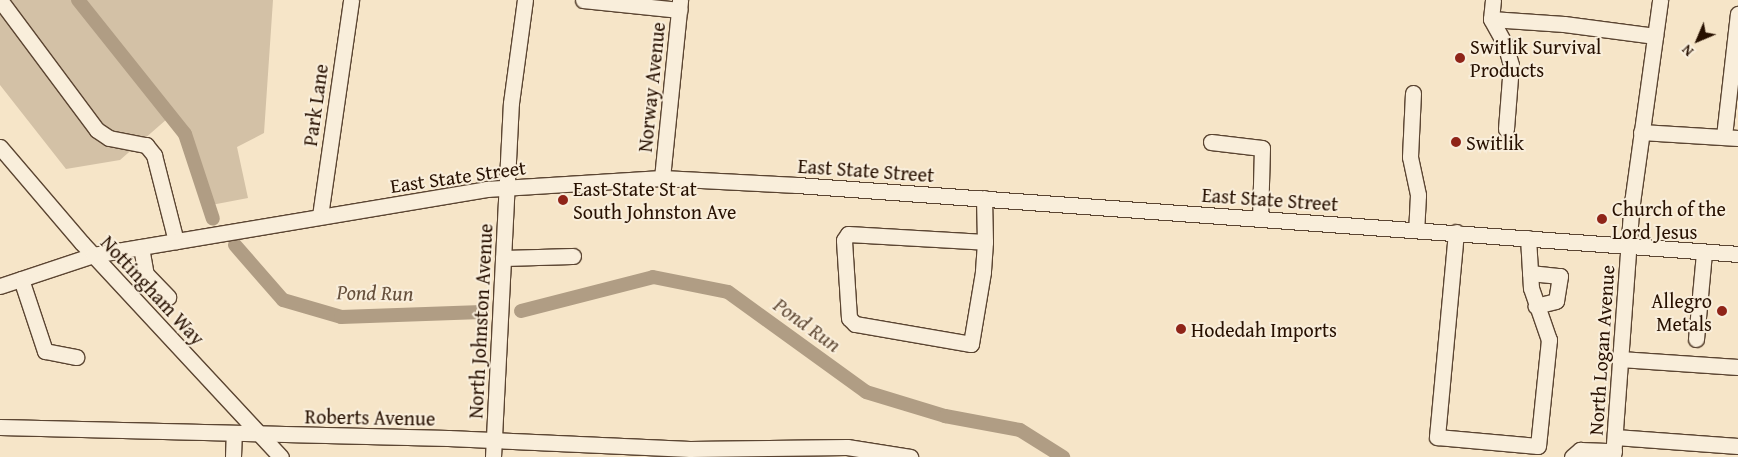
<!DOCTYPE html>
<style>
body{margin:0}
#map{position:relative;width:1738px;height:457px;overflow:hidden;background:#f6e5c8;font-family:"Gentium Book Plus",serif}
div>[style]{position:absolute}
.green>*{inset:0;background:#d3c1a6}
.canal>*{height:14px;margin:-7px;padding:0 7px;transform-origin:7px;border-radius:7px;background:#b09d84}
.roads{filter:drop-shadow(1px 0 #5b4532) drop-shadow(-1px 0 #5b4532) drop-shadow(0 1px #5b4532) drop-shadow(0 -1px #5b4532)}
.minor>*{height:15px;margin:-7.5px;padding:0 7.5px;transform-origin:7.5px;border-radius:7.5px;background:#f9eedb}
.dots>*{width:14px;height:14px;translate:-50% -50%;box-sizing:border-box;border:2px solid #f9eedb;border-radius:50%}
span{translate:-50% -50%;white-space:nowrap;text-align:center;line-height:1.15;-webkit-text-stroke:4px #f9eedb;paint-order:stroke}
.poi-label{font-size:20px;color:#271000}
.left{translate:0 -50%;text-align:left}
.right{translate:-100% -50%;text-align:right}
.street-label{font-size:20px;color:#271000}
.water-label{font-size:21px;color:#654f3b;font-style:italic}
.north{position:absolute;left:1673px;top:15px;width:50px;height:50px;-webkit-text-stroke:4px #f9eedb;paint-order:stroke;rotate:225deg;font-size:14px;font-weight:700;line-height:20px;text-align:center;color:#271000}
.north::after{content:'';display:block;margin:auto;width:18px;height:22px;background:#271000;clip-path:polygon(50% 0,100% 100%,50% 72%,0 100%)}
</style>
<div id="map">
<div class="green">
<i style="clip-path:polygon(0 0,273px 0,264px 133px,237px 147px,248px 198px,206px 206px,175px 112px,120px 160px,66px 169px,0 85px)"></i>
</div>
<div class="canal">
<i style="left:78px;top:0;width:171px;rotate:51.4deg"></i>
<i style="left:185px;top:134px;width:89px;rotate:71.8deg"></i>
<i style="left:235px;top:245px;width:73px;rotate:48.9deg"></i>
<i style="left:283px;top:300px;width:60px;rotate:16.3deg"></i>
<i style="left:341px;top:317px;width:141px;rotate:-2deg"></i>
<i style="left:521px;top:311px;width:136px;rotate:-14.4deg"></i>
<i style="left:653px;top:277px;width:76px;rotate:11.3deg"></i>
<i style="left:728px;top:292px;width:170px;rotate:35.9deg"></i>
<i style="left:866px;top:392px;width:83px;rotate:16.9deg"></i>
<i style="left:945px;top:416px;width:76px;rotate:10.6deg"></i>
<i style="left:1020px;top:430px;width:51px;rotate:32.1deg"></i>
</div>
<div class="roads">
<div class="minor">
<i style="left:0;top:0;width:162px;rotate:53.3deg"></i>
<i style="left:97px;top:130px;width:14px;rotate:34deg"></i>
<i style="left:109px;top:138px;width:38px;rotate:11deg"></i>
<i style="left:146px;top:145px;width:13px;rotate:51deg"></i>
<i style="left:154px;top:155px;width:89px;rotate:75.7deg"></i>
<i style="left:583px;top:0;width:97px;rotate:5.9deg"></i>
<i style="left:1493px;top:0;width:19px;rotate:96deg"></i>
<i style="left:1491px;top:19px;width:73px;rotate:3.9deg"></i>
<i style="left:1564px;top:24px;width:92px;rotate:7.5deg"></i>
<i style="left:1491px;top:19px;width:29px;rotate:61deg"></i>
<i style="left:1505px;top:44px;width:22px;rotate:74deg"></i>
<i style="left:1511px;top:65px;width:64px;rotate:94.5deg"></i>
<i style="left:1413px;top:93px;width:64px;rotate:92.7deg"></i>
<i style="left:1410px;top:157px;width:39px;rotate:78deg"></i>
<i style="left:1418px;top:195px;width:34px;rotate:93deg"></i>
<i style="left:1641px;top:132px;width:97px;rotate:3.5deg"></i>
<i style="left:1724px;top:136px;width:123px;rotate:-83.5deg"></i>
<i style="left:1211px;top:142px;width:51px;rotate:6.7deg"></i>
<i style="left:1262px;top:148px;width:70px;rotate:91.6deg"></i>
<i style="left:0;top:147px;width:126px;rotate:49.5deg"></i>
<i style="left:82px;top:243px;width:292px;rotate:47.1deg"></i>
<i style="left:662px;top:178px;width:179px;rotate:-84.2deg"></i>
<i style="left:984px;top:198px;width:44px;rotate:88.7deg"></i>
<i style="left:985px;top:242px;width:30px;rotate:94deg"></i>
<i style="left:983px;top:272px;width:73px;rotate:99.5deg"></i>
<i style="left:971px;top:344px;width:118px;rotate:-170.2deg"></i>
<i style="left:855px;top:324px;width:8px;rotate:-135deg"></i>
<i style="left:849px;top:318px;width:78px;rotate:-93.7deg"></i>
<i style="left:844px;top:240px;width:7px;rotate:-56deg"></i>
<i style="left:848px;top:234px;width:137px;rotate:3.3deg"></i>
<i style="left:320px;top:216px;width:218px;rotate:-81.8deg"></i>
<i style="left:1456px;top:232px;width:206px;rotate:95.3deg"></i>
<i style="left:1437px;top:437px;width:101px;rotate:5.1deg"></i>
<i style="left:1538px;top:446px;width:107px;rotate:-84.1deg"></i>
<i style="left:1549px;top:340px;width:55px;rotate:-109.1deg"></i>
<i style="left:1531px;top:288px;width:50px;rotate:-93.4deg"></i>
<i style="left:141px;top:247px;width:27px;rotate:80deg"></i>
<i style="left:146px;top:274px;width:32px;rotate:46deg"></i>
<i style="left:503px;top:258px;width:70px;rotate:-1.6deg"></i>
<i style="left:1530px;top:273px;width:30px;rotate:6deg"></i>
<i style="left:1560px;top:276px;width:25px;rotate:99deg"></i>
<i style="left:1556px;top:301px;width:21px;rotate:166deg"></i>
<i style="left:21px;top:279px;width:76px;rotate:71.6deg"></i>
<i style="left:45px;top:351px;width:32px;rotate:11deg"></i>
<i style="left:0;top:286px;width:98px;rotate:-18.4deg"></i>
<i style="left:93px;top:255px;width:399px;rotate:-9.5deg"></i>
<i style="left:486px;top:189px;width:176px;rotate:-3.6deg"></i>
<i style="left:662px;top:178px;width:135px;rotate:3deg"></i>
<i style="left:797px;top:185px;width:944px;rotate:4.19deg"></i>
<i style="left:1696px;top:339px;width:87px;rotate:-84.7deg"></i>
<i style="left:1620px;top:359px;width:118px;rotate:3.9deg"></i>
<i style="left:0;top:427px;width:448px;rotate:1.4deg"></i>
<i style="left:448px;top:438px;width:242px;rotate:2.6deg"></i>
<i style="left:690px;top:449px;width:157px;rotate:-0.7deg"></i>
<i style="left:847px;top:447px;width:64px;rotate:9deg"></i>
<i style="left:1615px;top:437px;width:123px;rotate:4.2deg"></i>
<i style="left:233px;top:457px;width:23px;rotate:-88deg"></i>
<i style="left:493px;top:457px;width:354px;rotate:-87.1deg"></i>
<i style="left:511px;top:103px;width:104px;rotate:-82.3deg"></i>
<i style="left:1572px;top:457px;width:11px;rotate:-41deg"></i>
<i style="left:1580px;top:450px;width:34px;rotate:2deg"></i>
<i style="left:1613px;top:457px;width:248px;rotate:-85.8deg"></i>
<i style="left:1631px;top:210px;width:212px;rotate:-82.1deg"></i>
</div>
</div>
<div class="dots">
<i style="left:1460px;top:58px;background:#8f2418"></i>
<i style="left:1456px;top:142px;background:#8f2418"></i>
<i style="left:563px;top:200px;background:#8f2418"></i>
<i style="left:1602px;top:219px;background:#8f2418"></i>
<i style="left:1722px;top:311px;background:#8f2418"></i>
<i style="left:1181px;top:329px;background:#8f2418"></i>
</div>
<div class="poi-label">
<span class="left" style="left:1470px;top:58px">Switlik Survival<br>Products</span>
<span class="left" style="left:1466px;top:142px">Switlik</span>
<span class="left" style="left:573px;top:200px">East State St at<br>South Johnston Ave</span>
<span class="left" style="left:1612px;top:220px">Church of the<br>Lord Jesus</span>
<span class="right" style="left:1712px;top:312px">Allegro<br>Metals</span>
<span class="left" style="left:1191px;top:329px">Hodedah Imports</span>
</div>
<div class="street-label">
<span style="left:651px;top:87px;rotate:-84deg">Norway Avenue</span>
<span style="left:315px;top:105px;rotate:-82deg">Park Lane</span>
<span style="left:866px;top:170px;rotate:4deg">East State Street</span>
<span style="left:458px;top:176px;rotate:-8deg">East State Street</span>
<span style="left:1270px;top:199px;rotate:4deg">East State Street</span>
<span style="left:153px;top:290px;rotate:47deg">Nottingham Way</span>
<span style="left:480px;top:321px;rotate:-87deg">North Johnston Avenue</span>
<span style="left:1601px;top:350px;rotate:-86deg">North Logan Avenue</span>
<span style="left:370px;top:417px;rotate:1deg">Roberts Avenue</span>
</div>
<div class="water-label">
<span style="left:375px;top:293px;rotate:1deg">Pond Run</span>
<span style="left:807px;top:325px;rotate:36deg">Pond Run</span>
</div>
<div class="north">N</div>
</div>
